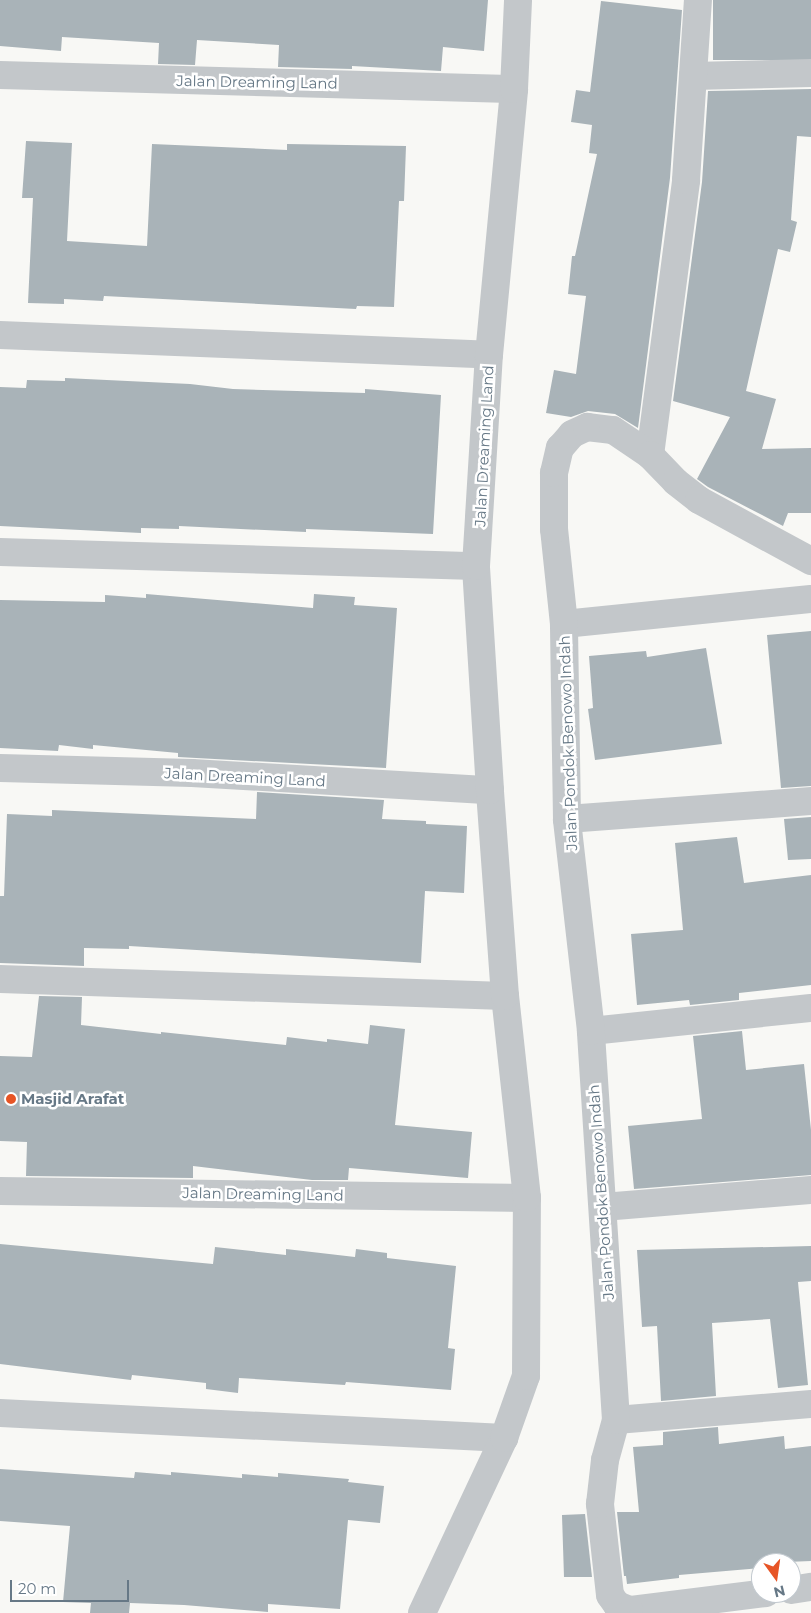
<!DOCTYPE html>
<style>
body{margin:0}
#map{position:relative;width:811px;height:1613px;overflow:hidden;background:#f8f8f5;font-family:Montserrat,sans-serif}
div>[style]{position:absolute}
.building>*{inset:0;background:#a9b3b8;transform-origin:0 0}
.minor>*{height:28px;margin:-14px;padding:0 14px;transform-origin:14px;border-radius:14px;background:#c3c7ca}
.dots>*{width:14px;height:14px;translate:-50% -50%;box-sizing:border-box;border:2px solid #fff;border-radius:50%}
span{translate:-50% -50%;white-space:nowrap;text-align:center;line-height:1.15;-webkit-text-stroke:5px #fff;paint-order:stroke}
.street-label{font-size:15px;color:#667886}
.poi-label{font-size:15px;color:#667886;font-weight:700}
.left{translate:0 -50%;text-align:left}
.north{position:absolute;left:751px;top:1553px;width:50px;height:50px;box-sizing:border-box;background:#fff;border:1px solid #c2c9cf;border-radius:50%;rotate:166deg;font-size:14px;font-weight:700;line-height:20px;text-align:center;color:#667886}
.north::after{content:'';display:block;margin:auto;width:18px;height:22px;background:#e75526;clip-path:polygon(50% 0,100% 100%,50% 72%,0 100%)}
.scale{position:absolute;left:10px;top:1580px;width:119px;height:22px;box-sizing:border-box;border:2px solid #667886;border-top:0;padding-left:6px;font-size:15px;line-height:18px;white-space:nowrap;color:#667886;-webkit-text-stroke:4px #fff;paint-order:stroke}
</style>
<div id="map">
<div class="building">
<i style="clip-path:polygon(0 0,488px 0,484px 51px,443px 47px,441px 71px,352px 66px,352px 69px,278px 67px,279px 45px,197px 40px,195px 65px,158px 64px,159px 43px,62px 37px,61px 51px,0 46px)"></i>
<i style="left:713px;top:0;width:98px;height:60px"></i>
<i style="clip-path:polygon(601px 1px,682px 10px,670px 178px,638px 428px,615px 414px,588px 411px,571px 417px,546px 413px,554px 370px,576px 374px,586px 296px,568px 294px,572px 256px,575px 256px,597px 154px,589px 153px,592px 125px,571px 122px,576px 90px,590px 92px)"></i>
<i style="clip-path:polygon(811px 89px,811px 137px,797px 136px,791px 220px,797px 222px,790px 252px,778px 249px,746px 391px,776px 399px,762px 449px,811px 448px,811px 513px,788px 513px,783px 526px,708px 487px,697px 479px,730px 417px,673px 401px,702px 182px,708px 91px)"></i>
<i style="clip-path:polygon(26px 141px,72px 143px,67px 241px,147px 246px,152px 144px,287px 150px,287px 144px,406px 146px,404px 201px,399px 201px,394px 307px,357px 306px,356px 309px,104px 296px,103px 301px,64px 299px,64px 304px,28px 303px,33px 198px,22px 198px)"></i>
<i style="clip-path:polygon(65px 378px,190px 384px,233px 389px,365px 393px,365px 389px,441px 395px,433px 534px,306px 529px,306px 532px,179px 526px,179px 529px,141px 528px,141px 533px,0 526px,0 387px,26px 388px,27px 380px,65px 381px)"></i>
<i style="clip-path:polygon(146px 594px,313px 608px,314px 594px,355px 597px,354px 605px,397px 608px,386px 768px,178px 757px,178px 753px,93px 745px,93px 749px,59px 745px,58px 751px,0 748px,0 600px,105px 602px,105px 595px,146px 598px)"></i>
<i style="clip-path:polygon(811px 631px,811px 786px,781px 788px,767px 635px)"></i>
<i style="clip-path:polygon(706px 648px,722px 744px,595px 760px,588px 709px,593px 708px,589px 656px,646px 651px,647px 657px)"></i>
<i style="clip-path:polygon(257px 792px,384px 800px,382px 819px,426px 821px,426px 824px,467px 826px,464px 893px,425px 891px,421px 963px,129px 946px,129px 949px,84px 948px,84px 966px,0 963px,0 896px,4px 896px,7px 814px,52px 816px,52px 810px,256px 819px)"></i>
<i style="clip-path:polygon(811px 817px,811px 859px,788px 860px,784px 819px)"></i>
<i style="clip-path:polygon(737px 837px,744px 883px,811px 875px,811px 985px,739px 993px,739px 1000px,690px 1005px,689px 1000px,637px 1005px,631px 934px,683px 930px,675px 843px)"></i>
<i style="clip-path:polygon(39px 996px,82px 997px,81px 1025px,161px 1034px,161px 1032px,286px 1045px,287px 1037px,327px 1042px,327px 1039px,368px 1044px,370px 1025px,405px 1029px,395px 1125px,472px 1132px,468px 1178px,349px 1168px,348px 1180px,312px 1180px,193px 1166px,193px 1178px,26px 1176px,27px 1142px,0 1141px,0 1056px,32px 1057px)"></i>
<i style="clip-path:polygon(742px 1031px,746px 1070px,804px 1064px,811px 1130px,811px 1175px,634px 1189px,628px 1126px,702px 1119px,693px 1036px)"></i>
<i style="clip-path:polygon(0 1244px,213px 1264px,215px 1247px,286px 1255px,286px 1249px,355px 1257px,356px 1249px,387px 1253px,387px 1258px,456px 1266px,448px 1348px,455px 1349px,451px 1390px,346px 1382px,345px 1385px,239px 1378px,238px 1393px,206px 1389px,206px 1383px,132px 1375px,131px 1380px,0 1364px)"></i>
<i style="clip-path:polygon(811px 1246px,811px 1281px,798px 1282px,808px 1385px,778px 1388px,770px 1319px,712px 1323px,716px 1396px,661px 1401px,657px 1326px,642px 1327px,637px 1250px)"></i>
<i style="clip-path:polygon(718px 1427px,719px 1444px,784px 1436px,785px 1449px,811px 1446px,811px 1561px,761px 1563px,761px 1568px,679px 1575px,679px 1578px,627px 1584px,626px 1576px,624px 1576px,617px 1512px,639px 1512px,633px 1447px,663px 1445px,663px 1432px)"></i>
<i style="clip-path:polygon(0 1469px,134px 1478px,135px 1472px,171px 1475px,171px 1472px,242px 1478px,242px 1474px,278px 1477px,278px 1473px,349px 1479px,348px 1482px,384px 1486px,380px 1523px,348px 1520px,340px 1609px,268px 1604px,268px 1612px,184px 1605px,130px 1603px,129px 1613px,90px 1613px,91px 1603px,63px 1602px,70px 1526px,0 1521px)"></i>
<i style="clip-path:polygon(585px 1514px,592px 1577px,564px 1577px,562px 1515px)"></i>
</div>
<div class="minor">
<i style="left:0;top:75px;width:514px;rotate:1.56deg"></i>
<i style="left:693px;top:76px;width:118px;rotate:-1.5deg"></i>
<i style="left:0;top:335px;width:489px;rotate:2.3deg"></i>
<i style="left:650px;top:455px;width:277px;rotate:-82.5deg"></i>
<i style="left:686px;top:180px;width:180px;rotate:-86.2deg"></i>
<i style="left:0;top:552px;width:476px;rotate:1.7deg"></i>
<i style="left:564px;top:624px;width:248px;rotate:-5.8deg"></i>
<i style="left:0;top:768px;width:192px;rotate:1.5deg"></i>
<i style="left:192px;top:773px;width:298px;rotate:3.3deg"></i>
<i style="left:567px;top:819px;width:245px;rotate:-4.2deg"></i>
<i style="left:0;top:979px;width:505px;rotate:1.93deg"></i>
<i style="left:591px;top:1031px;width:221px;rotate:-6deg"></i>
<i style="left:0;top:1191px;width:527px;rotate:0.76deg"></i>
<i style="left:603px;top:1207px;width:209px;rotate:-4.7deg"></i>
<i style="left:0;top:1413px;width:505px;rotate:2.84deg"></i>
<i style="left:616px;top:1420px;width:196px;rotate:-4.7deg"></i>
<i style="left:791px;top:1590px;width:20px;rotate:-9deg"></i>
<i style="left:766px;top:1593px;width:138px;rotate:172.9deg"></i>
<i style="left:629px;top:1610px;width:13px;rotate:-157deg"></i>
<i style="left:617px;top:1605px;width:12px;rotate:-125deg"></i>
<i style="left:610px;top:1595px;width:92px;rotate:-96.3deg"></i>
<i style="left:600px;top:1504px;width:44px;rotate:-83.5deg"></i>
<i style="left:605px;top:1460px;width:41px;rotate:-74.6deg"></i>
<i style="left:616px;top:1420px;width:390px;rotate:-93.7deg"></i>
<i style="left:591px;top:1031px;width:213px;rotate:-96.5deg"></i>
<i style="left:567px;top:819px;width:195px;rotate:-90.9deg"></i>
<i style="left:564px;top:624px;width:96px;rotate:-96deg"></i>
<i style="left:554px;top:529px;width:56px;rotate:-90deg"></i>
<i style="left:554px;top:473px;width:26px;rotate:-77deg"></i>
<i style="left:560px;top:448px;width:18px;rotate:-49deg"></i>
<i style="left:572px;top:434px;width:17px;rotate:-25deg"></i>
<i style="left:587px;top:427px;width:26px;rotate:7deg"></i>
<i style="left:613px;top:430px;width:45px;rotate:34deg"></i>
<i style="left:650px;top:455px;width:37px;rotate:46deg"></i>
<i style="left:676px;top:482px;width:29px;rotate:38deg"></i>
<i style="left:699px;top:500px;width:128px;rotate:28.6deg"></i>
<i style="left:422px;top:1613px;width:193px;rotate:-64.9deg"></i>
<i style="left:504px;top:1438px;width:66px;rotate:-70.5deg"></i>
<i style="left:526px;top:1376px;width:178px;rotate:-89.7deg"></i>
<i style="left:527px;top:1198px;width:203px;rotate:-96.2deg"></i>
<i style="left:505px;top:996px;width:207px;rotate:-94.2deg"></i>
<i style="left:490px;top:790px;width:224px;rotate:-93.6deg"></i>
<i style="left:476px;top:566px;width:211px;rotate:-86.5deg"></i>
<i style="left:489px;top:355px;width:267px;rotate:-84.6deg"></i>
<i style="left:514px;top:89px;width:89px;rotate:-87.4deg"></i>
</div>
<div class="dots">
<i style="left:11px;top:1099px;background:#e75526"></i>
</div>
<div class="street-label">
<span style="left:257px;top:82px;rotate:1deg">Jalan Dreaming Land</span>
<span style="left:484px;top:446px;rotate:-87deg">Jalan Dreaming Land</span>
<span style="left:568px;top:743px;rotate:-92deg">Jalan Pondok Benowo Indah</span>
<span style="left:245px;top:777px;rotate:3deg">Jalan Dreaming Land</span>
<span style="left:601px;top:1192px;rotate:-94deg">Jalan Pondok Benowo Indah</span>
<span style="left:263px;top:1194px;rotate:1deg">Jalan Dreaming Land</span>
</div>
<div class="poi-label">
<span class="left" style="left:21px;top:1099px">Masjid Arafat</span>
</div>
<div class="north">N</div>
<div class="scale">20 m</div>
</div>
